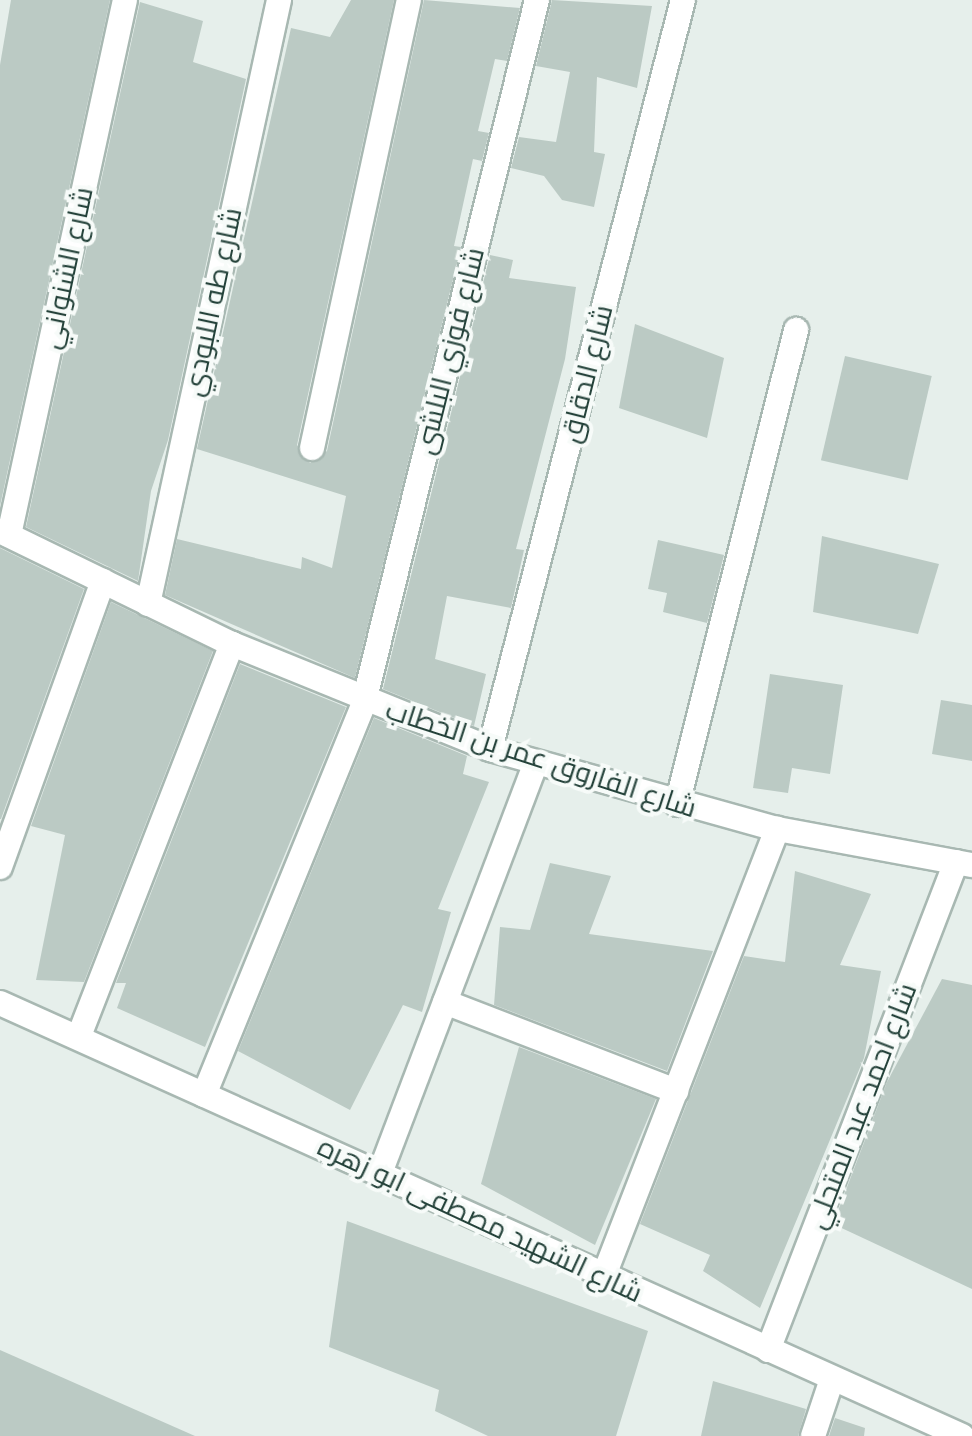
<!DOCTYPE html>
<meta charset="utf-8">
<style>
body{margin:0}
#map{position:relative;width:972px;height:1436px;overflow:hidden;background:#e6efeb;font-family:Roboto,Cairo,sans-serif}
div>[style]{position:absolute}
.building>*{inset:0;background:#bbcac4;transform-origin:0 0}
.roads{filter:drop-shadow(2px 0 #a8b8b2) drop-shadow(-2px 0 #a8b8b2) drop-shadow(0 2px #a8b8b2) drop-shadow(0 -2px #a8b8b2)}
.minor>*{height:24px;margin:-12px;padding:0 12px;transform-origin:12px;border-radius:12px;background:#fff}
span{translate:-50% -50%;white-space:nowrap;text-align:center;line-height:1.15;-webkit-text-stroke:8px #f7fbf9;paint-order:stroke}
.street-label{font-size:28px;color:#24423a}
</style>
<div id="map">
<div class="building">
<i style="clip-path:polygon(11px 0,110px 0,0 506px,0 65px)"></i>
<i style="clip-path:polygon(351px 0,394px 0,297px 445px,310px 463px,327px 451px,424px 0,520px 8px,507px 61px,495px 59px,478px 131px,489px 133px,482px 161px,473px 159px,454px 246px,461px 247px,355px 678px,165px 595px,177px 539px,301px 569px,302px 557px,332px 568px,346px 496px,197px 449px,291px 28px,330px 37px)"></i>
<i style="clip-path:polygon(552px 0,652px 6px,637px 88px,597px 77px,594px 152px,605px 154px,594px 207px,562px 200px,544px 176px,511px 168px,519px 137px,556px 142px,570px 72px,536px 66px)"></i>
<i style="clip-path:polygon(140px 2px,203px 21px,193px 62px,246px 79px,168px 440px,151px 491px,138px 581px,26px 527px)"></i>
<i style="clip-path:polygon(490px 255px,513px 260px,509px 278px,576px 287px,565px 359px,516px 549px,524px 550px,511px 608px,447px 596px,435px 659px,486px 674px,474px 726px,383px 689px)"></i>
<i style="clip-path:polygon(635px 324px,724px 358px,707px 438px,619px 408px)"></i>
<i style="left:845px;top:356px;width:89px;height:107px;rotate:13deg"></i>
<i style="clip-path:polygon(822px 536px,939px 564px,918px 634px,813px 612px)"></i>
<i style="clip-path:polygon(658px 540px,724px 555px,707px 623px,663px 612px,667px 593px,648px 589px)"></i>
<i style="clip-path:polygon(0 548px,84px 589px,1px 819px,0 819px)"></i>
<i style="clip-path:polygon(111px 602px,213px 651px,84px 982px,36px 980px,65px 835px,31px 826px)"></i>
<i style="clip-path:polygon(240px 664px,346px 707px,205px 1047px,117px 1008px,126px 983px,116px 983px)"></i>
<i style="clip-path:polygon(770px 674px,843px 685px,830px 774px,792px 768px,788px 793px,753px 788px)"></i>
<i style="clip-path:polygon(941px 700px,972px 705px,972px 761px,932px 754px)"></i>
<i style="clip-path:polygon(374px 718px,467px 756px,463px 774px,489px 782px,438px 909px,451px 912px,422px 1012px,403px 1005px,350px 1110px,238px 1051px)"></i>
<i style="clip-path:polygon(550px 863px,611px 876px,589px 934px,713px 951px,667px 1071px,494px 1005px,500px 927px,530px 930px)"></i>
<i style="clip-path:polygon(795px 871px,871px 894px,840px 965px,881px 971px,864px 1058px,760px 1308px,703px 1271px,710px 1255px,640px 1224px,744px 956px,785px 962px)"></i>
<i style="clip-path:polygon(942px 979px,972px 985px,972px 1289px,833px 1224px,887px 1082px)"></i>
<i style="clip-path:polygon(519px 1047px,656px 1099px,595px 1245px,481px 1184px)"></i>
<i style="clip-path:polygon(347px 1221px,648px 1331px,616px 1436px,488px 1436px,435px 1411px,439px 1390px,329px 1347px)"></i>
<i style="clip-path:polygon(0 1350px,195px 1436px,0 1436px)"></i>
<i style="clip-path:polygon(713px 1381px,806px 1409px,798px 1436px,701px 1436px)"></i>
<i style="clip-path:polygon(835px 1418px,865px 1428px,864px 1436px,829px 1436px)"></i>
</div>
<div class="roads">
<div class="minor">
<i style="left:312px;top:448px;width:458px;rotate:-77.8deg"></i>
<i style="left:0;top:531px;width:258px;rotate:26deg"></i>
<i style="left:232px;top:644px;width:279px;rotate:22.1deg"></i>
<i style="left:490px;top:749px;width:298px;rotate:15.6deg"></i>
<i style="left:777px;top:829px;width:198px;rotate:10.5deg"></i>
<i style="left:9px;top:535px;width:547px;rotate:-77.77deg"></i>
<i style="left:148px;top:604px;width:618px;rotate:-77.76deg"></i>
<i style="left:490px;top:749px;width:773px;rotate:-75.55deg"></i>
<i style="left:677px;top:804px;width:489px;rotate:-75.9deg"></i>
<i style="left:0;top:867px;width:304px;rotate:-70.2deg"></i>
<i style="left:445px;top:1002px;width:248px;rotate:21.1deg"></i>
<i style="left:0;top:1003px;width:1055px;rotate:24.23deg"></i>
<i style="left:79px;top:1036px;width:421px;rotate:-68.7deg"></i>
<i style="left:204px;top:1095px;width:424px;rotate:-67.8deg"></i>
<i style="left:364px;top:702px;width:723px;rotate:-76.16deg"></i>
<i style="left:380px;top:1173px;width:439px;rotate:-69.2deg"></i>
<i style="left:603px;top:1278px;width:482px;rotate:-68.8deg"></i>
<i style="left:768px;top:1350px;width:523px;rotate:-68.93deg"></i>
<i style="left:813px;top:1436px;width:60px;rotate:-71.6deg"></i>
</div>
</div>
<div class="street-label">
<span style="left:67px;top:268px;rotate:-78deg">شارع الشنواني</span>
<span style="left:213px;top:302px;rotate:-78deg">شارع طه اللبودي</span>
<span style="left:450px;top:351px;rotate:-76deg">شارع فوزي البلشى</span>
<span style="left:587px;top:374px;rotate:-76deg">شارع الدقاق</span>
<span style="left:541px;top:759px;rotate:18deg">شارع الفاروق عمر بن الخطاب</span>
<span style="left:862px;top:1106px;rotate:-69deg">شارع احمد عبد المتجلي</span>
<span style="left:480px;top:1220px;rotate:25deg">شارع الشهيد مصطفى ابو زهره</span>
</div>
</div>
